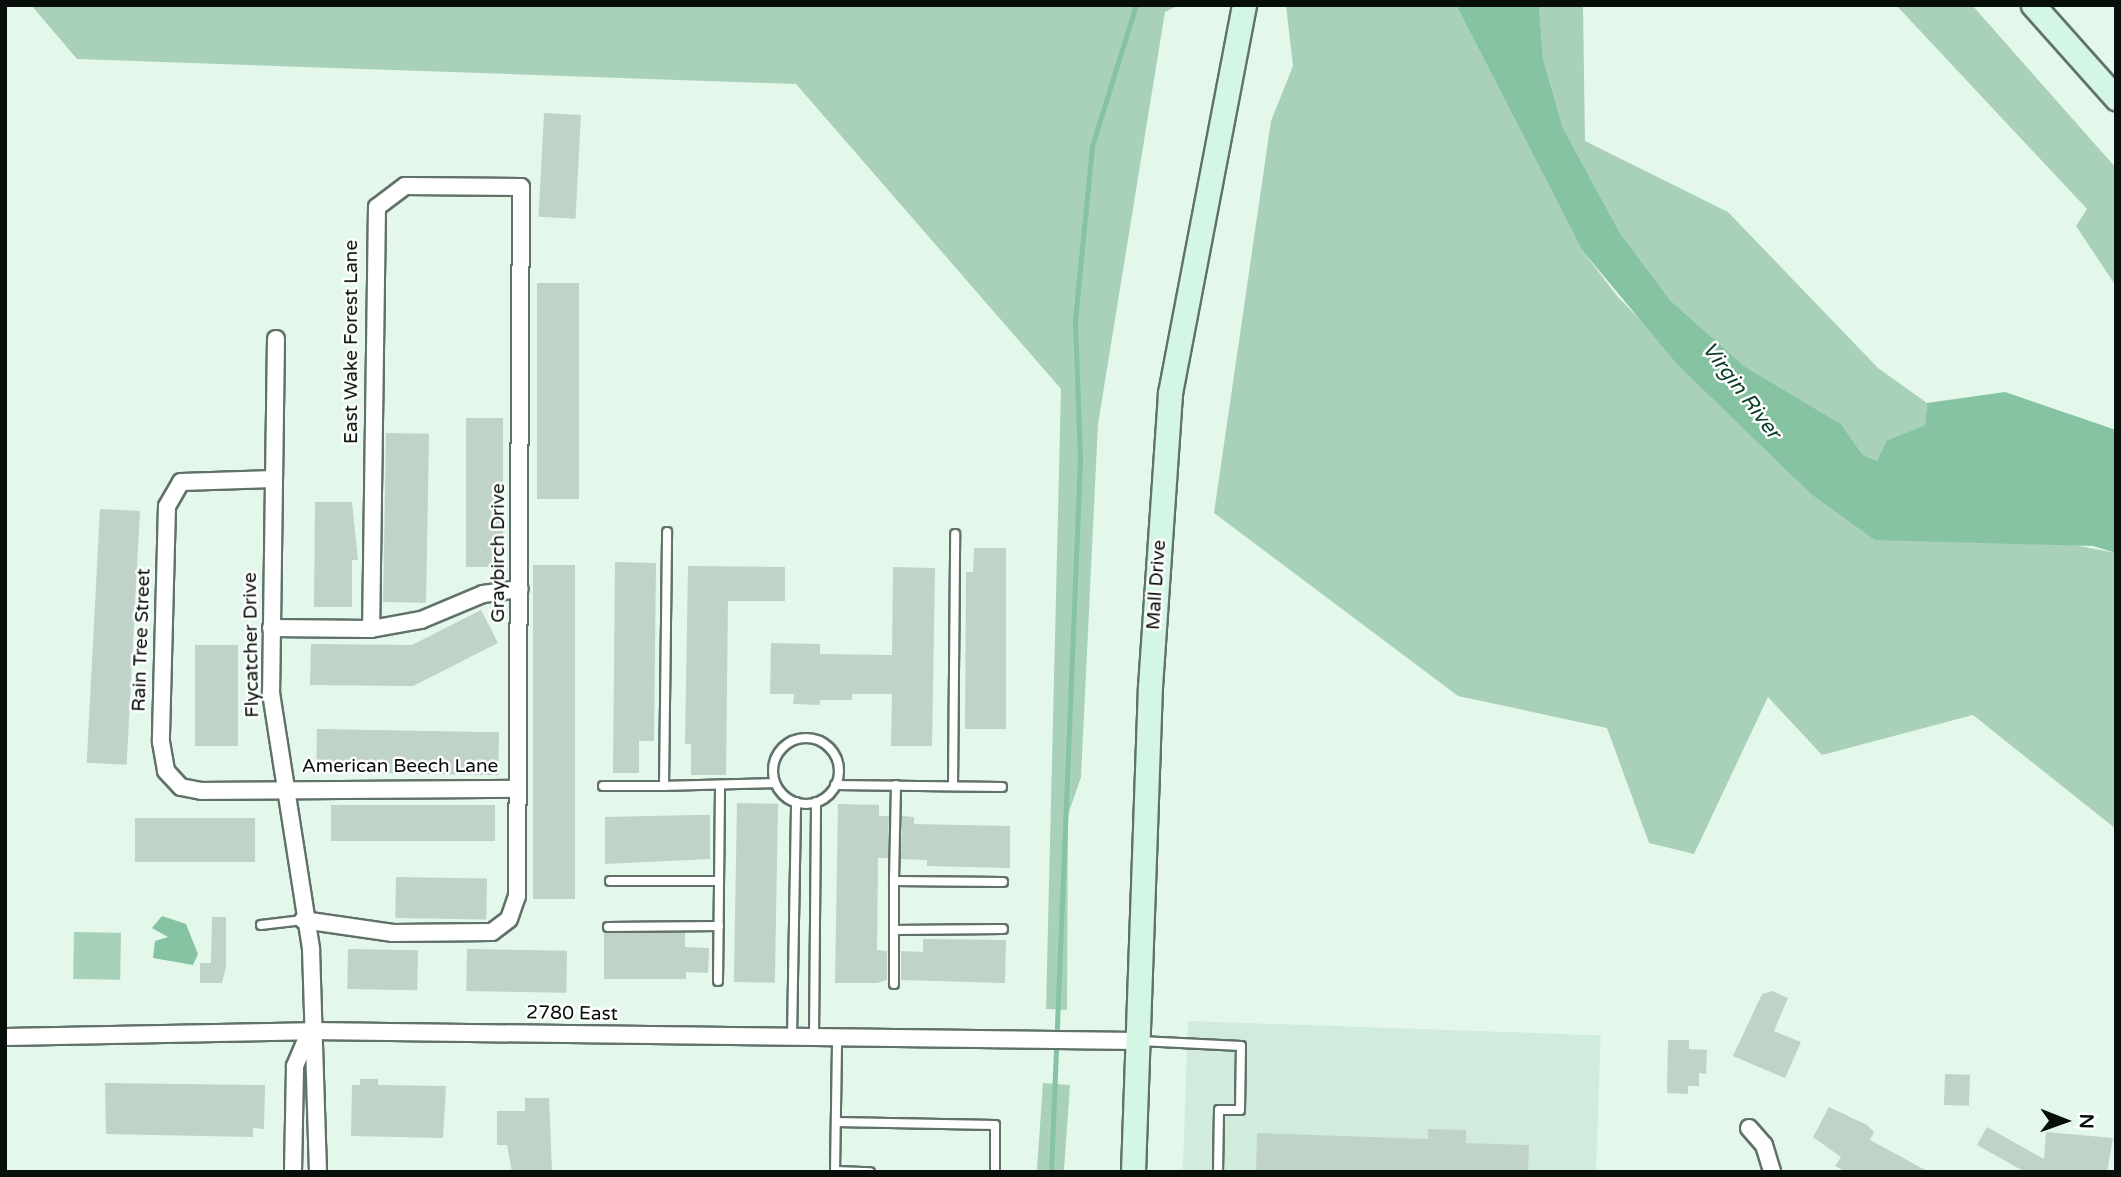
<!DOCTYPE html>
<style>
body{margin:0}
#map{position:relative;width:2121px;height:1177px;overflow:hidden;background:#e3f7eb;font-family:"Varela Round",sans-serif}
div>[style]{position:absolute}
.built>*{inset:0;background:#d1ebdc;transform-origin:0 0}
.green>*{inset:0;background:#a9d1ba;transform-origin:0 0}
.water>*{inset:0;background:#86c3a2}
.stream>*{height:5px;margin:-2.5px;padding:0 2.5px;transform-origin:2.5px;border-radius:2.5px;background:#86c3a2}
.building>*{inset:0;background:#c0d3c8;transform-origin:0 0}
.roads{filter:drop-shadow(2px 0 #617268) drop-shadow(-2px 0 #617268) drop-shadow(0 2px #617268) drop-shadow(0 -2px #617268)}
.lane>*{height:8px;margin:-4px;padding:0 4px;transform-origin:4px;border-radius:4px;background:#fff}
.lane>.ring{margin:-4px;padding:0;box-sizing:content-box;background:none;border:8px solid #fff;border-radius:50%}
.street>*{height:16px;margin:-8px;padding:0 8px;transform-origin:8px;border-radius:8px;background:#fff}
.secondary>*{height:23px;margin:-11.5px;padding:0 11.5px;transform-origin:11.5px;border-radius:11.5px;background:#d4f6e5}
span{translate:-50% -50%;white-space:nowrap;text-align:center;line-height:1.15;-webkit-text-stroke:5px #fff;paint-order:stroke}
.street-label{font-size:19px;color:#080e0a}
.water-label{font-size:21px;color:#0a3d27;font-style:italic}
.frame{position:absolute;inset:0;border:7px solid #080e0a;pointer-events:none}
.north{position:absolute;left:2030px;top:1086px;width:70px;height:70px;-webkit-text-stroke:5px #fff;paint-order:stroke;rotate:91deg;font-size:19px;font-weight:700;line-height:28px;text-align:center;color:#080e0a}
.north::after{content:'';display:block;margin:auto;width:24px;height:32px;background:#080e0a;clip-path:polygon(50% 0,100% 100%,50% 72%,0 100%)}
</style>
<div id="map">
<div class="built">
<i style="left:1188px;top:1021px;width:413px;height:151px;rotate:2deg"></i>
</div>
<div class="green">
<i style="clip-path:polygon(31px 5px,1179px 5px,1165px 12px,1098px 424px,1081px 777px,1068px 815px,1067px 1010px,1046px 1009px,1061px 389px,796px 84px,77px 59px)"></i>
<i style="clip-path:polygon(1286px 5px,1456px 5px,1582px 250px,1617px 296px,1811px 494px,2116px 553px,2116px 829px,1973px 715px,1822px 755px,1768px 697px,1694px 854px,1649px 843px,1607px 728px,1458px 696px,1214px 513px,1271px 121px,1293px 66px)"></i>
<i style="clip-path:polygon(1539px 5px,1583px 5px,1585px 141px,1728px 212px,1878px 368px,1927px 403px,1925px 425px,1887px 440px,1877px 461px,1863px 455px,1841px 424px,1744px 366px,1671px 301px,1620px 233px,1563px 128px,1543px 59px)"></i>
<i style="clip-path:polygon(1896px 5px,1972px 5px,2116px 168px,2116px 286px,2076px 226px,2087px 209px)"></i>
<i style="left:74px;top:932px;width:47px;height:47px;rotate:1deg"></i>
<i style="left:1043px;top:1083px;width:27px;height:89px;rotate:4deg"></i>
</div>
<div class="water">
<i style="clip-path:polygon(1456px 5px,1539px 5px,1543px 59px,1563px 128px,1620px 233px,1671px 301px,1744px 366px,1841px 424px,1863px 455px,1877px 461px,1887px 440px,1925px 425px,1927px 403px,2005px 392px,2116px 430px,2116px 553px,2093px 546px,1875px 540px,1811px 494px,1677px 364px,1582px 250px)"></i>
<i style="clip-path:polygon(162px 916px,186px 924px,198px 954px,193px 965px,153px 958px,155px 941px,168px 937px,152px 928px)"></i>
</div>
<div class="stream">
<i style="left:1051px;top:1172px;width:714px;rotate:-87.67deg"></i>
<i style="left:1080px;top:459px;width:139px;rotate:-92.1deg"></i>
<i style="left:1075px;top:320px;width:175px;rotate:-84.4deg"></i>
<i style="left:1092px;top:146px;width:148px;rotate:-72.7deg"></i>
</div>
<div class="building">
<i style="left:544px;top:113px;width:37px;height:104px;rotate:3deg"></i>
<i style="left:537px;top:283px;width:42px;height:216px"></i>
<i style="left:466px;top:418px;width:37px;height:149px"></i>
<i style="left:386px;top:433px;width:43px;height:169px;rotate:1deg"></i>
<i style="clip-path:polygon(315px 502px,352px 502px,358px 560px,352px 560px,352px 607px,314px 607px)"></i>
<i style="left:100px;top:509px;width:40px;height:254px;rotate:3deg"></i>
<i style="clip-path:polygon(974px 548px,1006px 548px,1006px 729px,965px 729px,966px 572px,973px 572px)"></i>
<i style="clip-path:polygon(615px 562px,656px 563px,654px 741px,639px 741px,639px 773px,613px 773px)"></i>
<i style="left:533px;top:565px;width:42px;height:334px"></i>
<i style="clip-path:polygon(688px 566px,785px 567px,785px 601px,728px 601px,726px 775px,691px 775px,691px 744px,685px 744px)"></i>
<i style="clip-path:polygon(893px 567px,935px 568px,932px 746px,891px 746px,892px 694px,852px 694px,852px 700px,820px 700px,820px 705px,793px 704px,794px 694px,770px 694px,771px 643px,820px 644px,820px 654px,892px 655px)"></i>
<i style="clip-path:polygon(481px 610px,498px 643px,413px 686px,310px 685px,311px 644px,412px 645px)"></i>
<i style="left:195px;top:645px;width:43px;height:101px"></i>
<i style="left:317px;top:729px;width:182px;height:43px;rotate:1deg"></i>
<i style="left:737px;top:803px;width:41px;height:179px;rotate:1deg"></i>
<i style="clip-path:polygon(838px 804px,879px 805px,879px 816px,889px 816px,888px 858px,878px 858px,877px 950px,887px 951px,887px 980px,877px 983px,835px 983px)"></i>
<i style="left:331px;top:805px;width:164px;height:36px"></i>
<i style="clip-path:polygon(696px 815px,710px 815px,710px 859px,605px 864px,605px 817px)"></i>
<i style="clip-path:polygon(902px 816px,914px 817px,914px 824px,1010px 826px,1010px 868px,927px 866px,927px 860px,901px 859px)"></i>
<i style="left:135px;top:818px;width:120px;height:44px"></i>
<i style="left:396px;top:877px;width:91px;height:41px;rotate:1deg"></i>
<i style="clip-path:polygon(212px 917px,226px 917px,226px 967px,222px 983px,200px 983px,200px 963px,211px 963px)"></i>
<i style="clip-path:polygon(604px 933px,685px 933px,685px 947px,709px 948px,708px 973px,686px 972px,686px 979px,604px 979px)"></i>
<i style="clip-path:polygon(923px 939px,1006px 940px,1005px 983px,901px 980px,901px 951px,923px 952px)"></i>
<i style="left:348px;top:949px;width:70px;height:40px;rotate:1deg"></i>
<i style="left:467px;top:949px;width:100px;height:42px;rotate:1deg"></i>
<i style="clip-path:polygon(1772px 991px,1788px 998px,1774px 1031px,1801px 1042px,1785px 1078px,1733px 1056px,1762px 994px)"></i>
<i style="clip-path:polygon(1668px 1040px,1689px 1040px,1689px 1049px,1707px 1050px,1706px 1074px,1699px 1073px,1699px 1086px,1688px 1086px,1688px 1094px,1667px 1093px)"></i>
<i style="left:1945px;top:1074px;width:25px;height:31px;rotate:2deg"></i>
<i style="clip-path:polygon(360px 1079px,378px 1079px,378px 1085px,446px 1086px,443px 1138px,351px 1136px,352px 1085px,360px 1085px)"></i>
<i style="clip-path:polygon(105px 1083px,265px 1085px,264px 1129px,253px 1128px,253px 1137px,106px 1134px)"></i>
<i style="clip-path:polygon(525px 1098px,549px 1098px,552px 1172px,512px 1172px,507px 1145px,497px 1145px,497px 1111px,525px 1111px)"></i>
<i style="clip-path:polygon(1829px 1107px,1867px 1125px,1874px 1132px,1870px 1140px,1929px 1172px,1846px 1172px,1835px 1166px,1841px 1157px,1813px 1137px)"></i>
<i style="clip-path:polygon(1987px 1127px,2044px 1159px,2046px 1132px,2113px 1138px,2107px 1172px,2025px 1172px,1977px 1145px)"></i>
<i style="clip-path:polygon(1428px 1129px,1466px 1130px,1466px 1143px,1529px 1145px,1528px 1172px,1256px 1172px,1257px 1133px,1428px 1139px)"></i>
</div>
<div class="roads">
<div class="lane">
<i class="ring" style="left:773px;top:738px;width:58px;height:58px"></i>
<i style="left:835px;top:785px;width:167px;rotate:0.7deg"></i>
<i style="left:896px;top:785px;width:96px;rotate:91.2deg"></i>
<i style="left:894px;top:881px;width:109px;rotate:0.5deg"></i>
<i style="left:603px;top:786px;width:61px"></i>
<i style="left:664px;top:786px;width:254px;rotate:-89.3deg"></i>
<i style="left:664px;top:786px;width:111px;rotate:-1.5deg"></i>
<i style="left:953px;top:786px;width:252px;rotate:-89.5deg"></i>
<i style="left:610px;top:881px;width:109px"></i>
<i style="left:261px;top:925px;width:42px;rotate:-6.8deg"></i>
<i style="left:608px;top:927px;width:111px;rotate:-0.5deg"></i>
<i style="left:894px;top:930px;width:109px;rotate:-0.5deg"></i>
<i style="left:718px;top:981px;width:194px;rotate:-89.4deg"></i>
<i style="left:894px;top:984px;width:103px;rotate:-90deg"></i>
<i style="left:792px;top:1037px;width:235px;rotate:-89deg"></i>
<i style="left:814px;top:1037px;width:235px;rotate:-89.5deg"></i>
<i style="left:1140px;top:1041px;width:101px;rotate:2.8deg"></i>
<i style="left:1241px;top:1046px;width:64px;rotate:90.9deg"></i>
<i style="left:1240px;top:1110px;width:21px;rotate:180deg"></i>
<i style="left:1219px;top:1110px;width:62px;rotate:90.9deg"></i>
<i style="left:836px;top:1122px;width:159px;rotate:1.1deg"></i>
<i style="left:995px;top:1125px;width:47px;rotate:90deg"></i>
<i style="left:835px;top:1171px;width:35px;rotate:2deg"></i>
<i style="left:835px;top:1172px;width:134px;rotate:-89.1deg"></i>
</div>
<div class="street">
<i style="left:276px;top:339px;width:354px;rotate:90.8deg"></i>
<i style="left:271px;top:693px;width:259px;rotate:81.1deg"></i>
<i style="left:311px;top:949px;width:223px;rotate:88.2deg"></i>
<i style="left:274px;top:479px;width:93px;rotate:178.2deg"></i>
<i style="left:181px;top:482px;width:28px;rotate:120deg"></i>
<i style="left:167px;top:506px;width:236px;rotate:91.5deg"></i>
<i style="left:161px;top:742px;width:29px;rotate:80deg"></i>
<i style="left:166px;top:771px;width:22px;rotate:47deg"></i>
<i style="left:181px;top:787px;width:21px;rotate:11deg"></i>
<i style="left:202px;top:791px;width:316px;rotate:-0.4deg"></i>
<i style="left:271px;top:628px;width:100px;rotate:0.6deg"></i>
<i style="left:371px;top:629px;width:51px;rotate:-10.2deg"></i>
<i style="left:421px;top:620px;width:67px;rotate:-22.8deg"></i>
<i style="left:483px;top:594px;width:37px;rotate:-8deg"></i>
<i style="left:303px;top:920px;width:91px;rotate:8.2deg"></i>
<i style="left:393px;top:933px;width:99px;rotate:-0.6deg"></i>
<i style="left:492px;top:932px;width:21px;rotate:-37deg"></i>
<i style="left:509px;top:919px;width:24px;rotate:-71deg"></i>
<i style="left:517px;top:896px;width:709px;rotate:-89.68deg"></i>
<i style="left:521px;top:187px;width:116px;rotate:-179.5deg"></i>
<i style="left:405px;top:186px;width:35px;rotate:143deg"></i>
<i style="left:377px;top:207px;width:422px;rotate:90.8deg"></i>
<i style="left:5px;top:1037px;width:305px;rotate:-1.1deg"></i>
<i style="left:310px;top:1031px;width:827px;rotate:0.69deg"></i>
<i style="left:1749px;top:1128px;width:23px;rotate:49deg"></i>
<i style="left:1764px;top:1145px;width:28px;rotate:73deg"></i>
<i style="left:293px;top:1172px;width:106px;rotate:-88.9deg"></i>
<i style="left:295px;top:1066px;width:38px;rotate:-67deg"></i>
</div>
<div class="secondary">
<i style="left:2033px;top:5px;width:125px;rotate:48.3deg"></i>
<i style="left:1133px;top:1172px;width:485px;rotate:-88deg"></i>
<i style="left:1150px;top:687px;width:295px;rotate:-86.1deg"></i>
<i style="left:1170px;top:393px;width:395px;rotate:-79.2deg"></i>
</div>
</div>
<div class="street-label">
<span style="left:352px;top:342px;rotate:-90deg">East Wake Forest Lane</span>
<span style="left:499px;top:553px;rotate:-90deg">Graybirch Drive</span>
<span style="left:1157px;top:585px;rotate:-86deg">Mall Drive</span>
<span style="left:142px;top:640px;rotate:-88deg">Rain Tree Street</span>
<span style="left:252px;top:645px;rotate:-91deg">Flycatcher Drive</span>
<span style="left:400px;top:767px">American Beech Lane</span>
<span style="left:572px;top:1014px;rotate:1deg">2780 East</span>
</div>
<div class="water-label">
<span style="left:1741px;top:391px;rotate:53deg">Virgin River</span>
</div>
<div class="frame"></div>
<div class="north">N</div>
</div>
